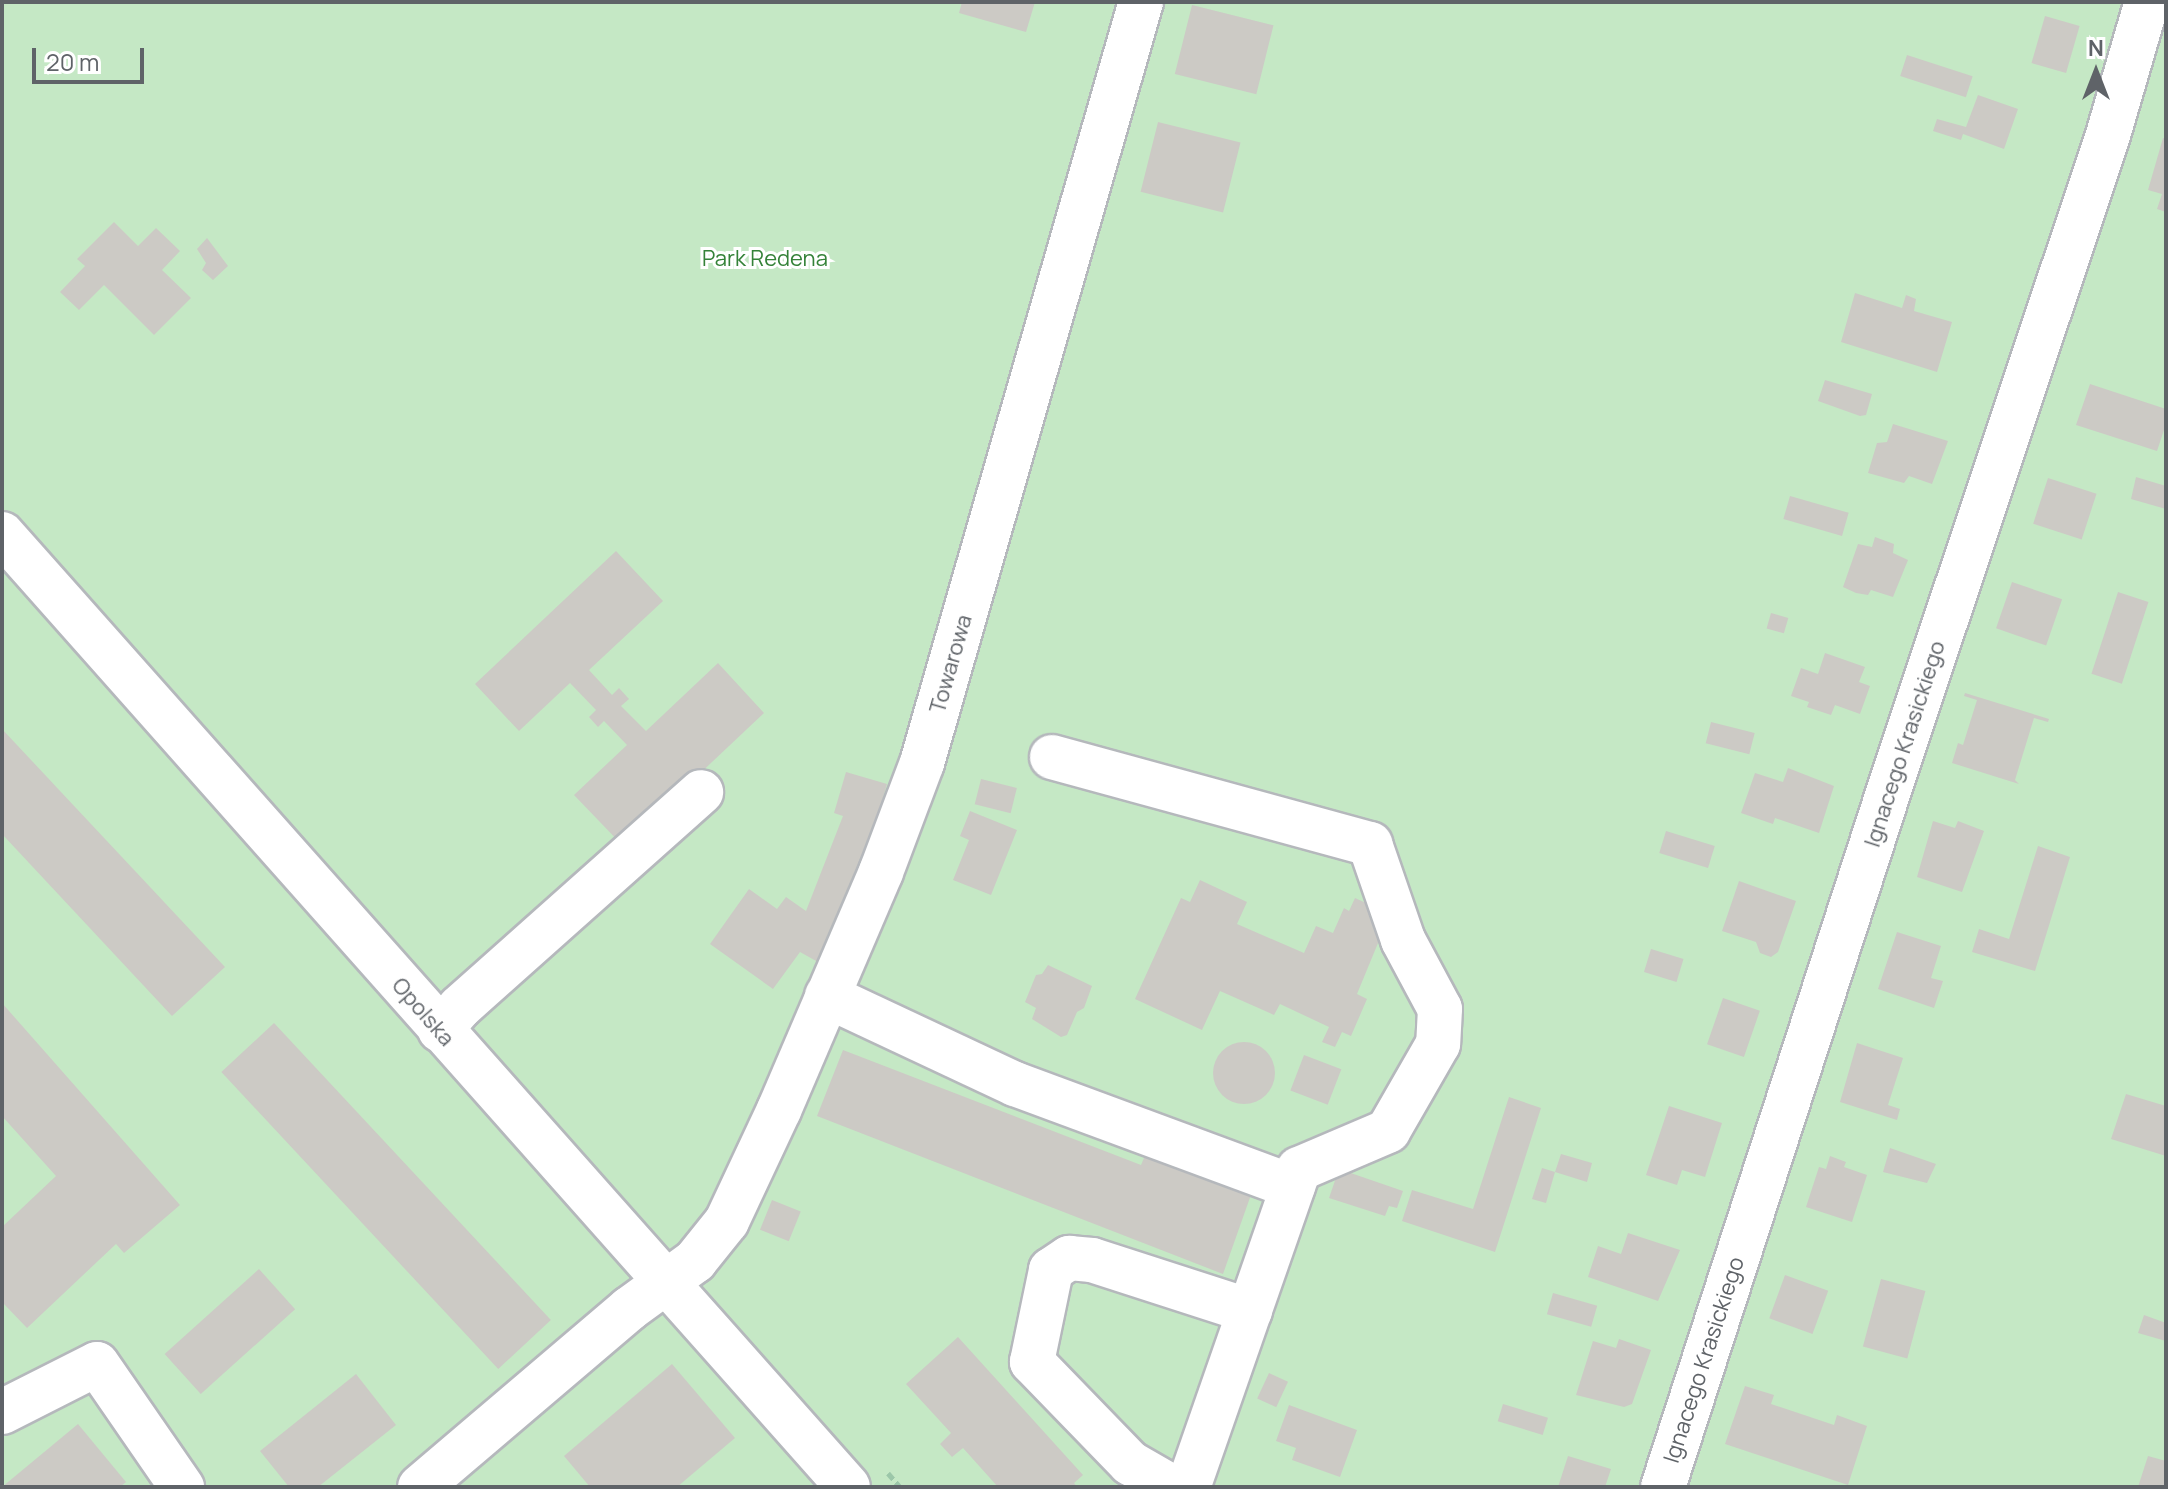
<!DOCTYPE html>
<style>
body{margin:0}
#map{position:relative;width:2168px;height:1489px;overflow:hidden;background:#f1efe8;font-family:Manrope,sans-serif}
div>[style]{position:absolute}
.green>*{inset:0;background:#c5e8c5;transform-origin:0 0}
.building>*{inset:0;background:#cccac5;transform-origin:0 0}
.round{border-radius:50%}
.path>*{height:5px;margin-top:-2.5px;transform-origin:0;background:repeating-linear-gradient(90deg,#9cc7a9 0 8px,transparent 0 12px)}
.roads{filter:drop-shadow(2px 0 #b5b8bc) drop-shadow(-2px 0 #b5b8bc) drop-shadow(0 2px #b5b8bc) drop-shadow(0 -2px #b5b8bc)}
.minor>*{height:44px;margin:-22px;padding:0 22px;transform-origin:22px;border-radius:22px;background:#fff}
span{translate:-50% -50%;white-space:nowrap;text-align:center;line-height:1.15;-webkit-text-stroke:6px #fff;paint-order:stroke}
.park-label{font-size:22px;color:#348238}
.street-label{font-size:22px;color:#5f6368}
.frame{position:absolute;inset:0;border:4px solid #5f6368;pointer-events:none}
.north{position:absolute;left:2056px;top:32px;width:80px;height:80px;-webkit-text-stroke:6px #fff;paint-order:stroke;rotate:0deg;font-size:22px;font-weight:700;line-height:32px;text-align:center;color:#5f6368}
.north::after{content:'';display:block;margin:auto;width:28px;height:36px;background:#5f6368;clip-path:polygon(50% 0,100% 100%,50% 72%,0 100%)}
.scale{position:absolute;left:32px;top:48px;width:112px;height:36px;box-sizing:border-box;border:4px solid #5f6368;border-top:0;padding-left:10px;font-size:24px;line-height:28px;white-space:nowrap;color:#5f6368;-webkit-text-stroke:6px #fff;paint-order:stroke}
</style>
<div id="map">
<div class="green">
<i style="left:2px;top:2px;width:2164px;height:1485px"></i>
</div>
<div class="building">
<i style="clip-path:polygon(962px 2px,1035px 2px,1026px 32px,959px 13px)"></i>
<i style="left:1192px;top:5px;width:84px;height:71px;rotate:14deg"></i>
<i style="left:2045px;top:16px;width:36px;height:49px;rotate:16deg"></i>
<i style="left:1907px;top:55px;width:69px;height:22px;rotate:18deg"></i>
<i style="clip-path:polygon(1978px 95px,2018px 109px,2004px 149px,1963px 134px,1961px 140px,1933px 131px,1937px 119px,1966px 127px)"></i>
<i style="left:1158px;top:122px;width:85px;height:72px;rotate:14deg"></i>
<i style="clip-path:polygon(2163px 138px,2166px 139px,2166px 212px,2157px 209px,2162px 194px,2148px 190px)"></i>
<i style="clip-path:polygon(114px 222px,138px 246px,156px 228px,180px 251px,162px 270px,191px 298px,154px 335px,104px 285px,79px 310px,60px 292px,85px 266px,77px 259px)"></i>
<i style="clip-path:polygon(207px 238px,228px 266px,213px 280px,202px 270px,206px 263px,197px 249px)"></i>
<i style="clip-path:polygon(1855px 293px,1902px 308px,1906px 295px,1916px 299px,1914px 311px,1952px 322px,1937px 372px,1841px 342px)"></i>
<i style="clip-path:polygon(1825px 380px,1872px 394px,1866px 415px,1860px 416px,1818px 401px)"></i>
<i style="clip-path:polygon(2090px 384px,2166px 409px,2166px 424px,2157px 451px,2076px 425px)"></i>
<i style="clip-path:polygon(1893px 424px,1948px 441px,1932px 484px,1909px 476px,1904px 483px,1868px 473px,1877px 443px,1887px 442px)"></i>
<i style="clip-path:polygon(2136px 477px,2166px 486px,2166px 509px,2131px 499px)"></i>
<i style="left:2048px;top:478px;width:51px;height:48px;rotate:18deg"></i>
<i style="left:1790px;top:496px;width:61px;height:24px;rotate:16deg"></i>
<i style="clip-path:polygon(1875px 537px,1894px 544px,1893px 553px,1908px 560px,1893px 597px,1871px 590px,1868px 595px,1856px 593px,1843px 587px,1858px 544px,1872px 547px)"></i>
<i style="clip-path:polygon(616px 551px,663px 601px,589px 670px,612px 695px,619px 688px,629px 699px,621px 706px,646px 731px,718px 663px,764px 713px,623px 846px,574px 795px,627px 745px,604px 721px,598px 727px,589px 717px,596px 710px,570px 683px,519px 731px,475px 684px)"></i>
<i style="left:2012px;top:582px;width:53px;height:49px;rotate:19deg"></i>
<i style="left:2118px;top:592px;width:32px;height:86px;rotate:18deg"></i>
<i style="left:1771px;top:613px;width:18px;height:16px;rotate:16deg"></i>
<i style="clip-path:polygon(1825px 653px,1865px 667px,1859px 682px,1870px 686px,1860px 714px,1835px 705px,1831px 715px,1807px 707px,1809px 702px,1791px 696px,1801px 668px,1818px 674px)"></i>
<i style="clip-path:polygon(1965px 693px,2049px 719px,2048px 722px,2034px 718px,2015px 780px,2019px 784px,1952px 763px,1958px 743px,1963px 745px,1977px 700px,1964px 696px)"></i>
<i style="left:1711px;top:722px;width:45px;height:22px;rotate:14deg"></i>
<i style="clip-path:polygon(2px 729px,225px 967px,172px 1016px,2px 834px)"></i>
<i style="clip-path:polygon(1788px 768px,1834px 786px,1819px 833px,1775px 818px,1773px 824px,1741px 813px,1755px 773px,1783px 782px)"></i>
<i style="clip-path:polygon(846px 772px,887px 784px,865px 859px,818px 962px,800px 952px,773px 989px,710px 944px,749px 889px,777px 909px,786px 897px,806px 911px,843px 816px,834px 813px)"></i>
<i style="left:981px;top:779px;width:37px;height:26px;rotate:14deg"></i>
<i style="clip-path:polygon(970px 811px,1017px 830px,991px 895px,953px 880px,969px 840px,960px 836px)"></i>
<i style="clip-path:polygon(1933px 821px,1955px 828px,1958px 821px,1984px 831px,1962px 892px,1917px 877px)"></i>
<i style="left:1666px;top:831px;width:51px;height:23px;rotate:17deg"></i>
<i style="clip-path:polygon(2038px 846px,2070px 857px,2035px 971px,1972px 952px,1979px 929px,2009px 939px)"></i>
<i style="clip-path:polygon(1200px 880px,1247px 902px,1237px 924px,1304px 953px,1316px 926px,1333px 933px,1344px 908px,1349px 911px,1355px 898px,1390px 914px,1357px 994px,1367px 999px,1351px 1036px,1342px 1032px,1335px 1047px,1322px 1042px,1329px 1027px,1280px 1004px,1274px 1015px,1220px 991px,1202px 1030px,1135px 999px,1181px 898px,1190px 902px)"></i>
<i style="clip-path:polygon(1739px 881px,1796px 901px,1778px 952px,1771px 957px,1760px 953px,1756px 942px,1722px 931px)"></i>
<i style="clip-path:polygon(1897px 932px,1941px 946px,1931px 978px,1943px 981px,1934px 1008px,1878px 989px)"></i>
<i style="left:1651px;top:949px;width:34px;height:24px;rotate:17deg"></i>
<i style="clip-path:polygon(1048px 965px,1092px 986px,1084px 1008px,1077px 1012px,1067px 1035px,1061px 1037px,1032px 1019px,1036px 1008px,1025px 1002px,1036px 975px,1042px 974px)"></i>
<i style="left:1723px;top:998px;width:39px;height:49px;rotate:19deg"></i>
<i style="clip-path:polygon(2px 1003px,180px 1205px,124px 1253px,116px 1244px,27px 1328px,2px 1302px,2px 1227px,56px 1176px,2px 1116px)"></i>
<i style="left:274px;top:1023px;width:406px;height:72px;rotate:47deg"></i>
<i class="round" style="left:1213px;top:1042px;width:62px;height:62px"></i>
<i style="clip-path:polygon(1857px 1043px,1903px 1058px,1888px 1105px,1900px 1109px,1897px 1120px,1840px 1102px)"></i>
<i style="clip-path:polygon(843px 1050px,1141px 1165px,1149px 1146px,1253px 1189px,1223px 1274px,817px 1116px)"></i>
<i style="left:1304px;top:1055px;width:40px;height:38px;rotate:21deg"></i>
<i style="clip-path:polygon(2126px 1094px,2166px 1106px,2166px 1156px,2111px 1139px)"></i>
<i style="clip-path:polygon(1509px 1097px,1541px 1108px,1495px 1252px,1402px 1221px,1412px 1190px,1473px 1209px)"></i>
<i style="clip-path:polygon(1669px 1106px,1722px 1123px,1705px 1177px,1682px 1170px,1677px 1185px,1646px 1175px)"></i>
<i style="clip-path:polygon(1890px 1148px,1936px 1164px,1927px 1183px,1883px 1172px)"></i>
<i style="clip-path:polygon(1561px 1154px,1592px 1163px,1587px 1182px,1555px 1172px,1546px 1203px,1532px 1199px,1542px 1168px,1555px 1172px)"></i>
<i style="clip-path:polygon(1830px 1156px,1846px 1162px,1844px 1167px,1867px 1175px,1852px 1222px,1806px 1207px,1819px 1167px,1826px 1169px)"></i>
<i style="clip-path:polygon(1339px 1169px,1403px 1191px,1397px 1208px,1389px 1206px,1385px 1216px,1329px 1198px)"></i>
<i style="left:772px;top:1200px;width:31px;height:32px;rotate:22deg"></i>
<i style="clip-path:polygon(1628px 1233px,1680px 1250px,1658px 1301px,1588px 1277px,1598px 1246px,1621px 1254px)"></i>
<i style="left:259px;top:1269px;width:54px;height:127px;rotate:48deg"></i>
<i style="left:1785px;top:1275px;width:46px;height:46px;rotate:20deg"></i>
<i style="left:1881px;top:1279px;width:46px;height:70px;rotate:15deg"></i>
<i style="left:1553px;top:1293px;width:46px;height:22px;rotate:16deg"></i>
<i style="clip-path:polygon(2144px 1315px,2166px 1323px,2166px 1341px,2138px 1333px)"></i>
<i style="clip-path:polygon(958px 1337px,1083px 1475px,1074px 1483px,1077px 1487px,998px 1487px,963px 1448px,952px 1457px,940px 1444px,951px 1433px,906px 1384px)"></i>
<i style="clip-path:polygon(1619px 1339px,1651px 1350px,1632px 1404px,1624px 1407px,1576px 1395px,1593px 1341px,1616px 1348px)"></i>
<i style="clip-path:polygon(672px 1364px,735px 1438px,677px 1487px,590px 1487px,564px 1456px)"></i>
<i style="left:1269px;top:1373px;width:21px;height:28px;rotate:25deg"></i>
<i style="clip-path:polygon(356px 1374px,396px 1425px,318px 1487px,289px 1487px,260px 1451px)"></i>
<i style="clip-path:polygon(1745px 1386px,1774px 1395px,1771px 1404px,1834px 1425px,1837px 1415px,1867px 1426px,1848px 1485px,1725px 1444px)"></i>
<i style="left:1503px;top:1404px;width:47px;height:18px;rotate:17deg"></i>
<i style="clip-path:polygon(1289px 1405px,1357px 1430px,1340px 1477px,1292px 1460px,1296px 1448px,1276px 1441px)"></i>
<i style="clip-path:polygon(78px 1424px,126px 1482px,120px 1487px,2px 1487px)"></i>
<i style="clip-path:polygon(1568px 1456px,1611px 1469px,1605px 1487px,1558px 1487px)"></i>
<i style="clip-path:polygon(2148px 1456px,2166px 1461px,2166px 1487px,2138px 1487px)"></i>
</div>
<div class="path">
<i style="left:888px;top:1473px;width:18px;rotate:49deg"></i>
</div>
<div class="roads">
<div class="minor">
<i style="left:2px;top:534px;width:1274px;rotate:48.4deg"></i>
<i style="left:1052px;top:757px;width:330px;rotate:15.3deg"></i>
<i style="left:1370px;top:844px;width:102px;rotate:71deg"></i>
<i style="left:1403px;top:940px;width:78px;rotate:61.8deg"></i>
<i style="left:1440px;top:1009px;width:35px;rotate:93deg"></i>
<i style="left:1438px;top:1044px;width:100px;rotate:119.9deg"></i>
<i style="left:1388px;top:1131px;width:97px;rotate:156.9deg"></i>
<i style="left:1299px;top:1169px;width:337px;rotate:109.2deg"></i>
<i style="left:827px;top:996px;width:208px;rotate:25.1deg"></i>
<i style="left:1015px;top:1084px;width:296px;rotate:20.3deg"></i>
<i style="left:440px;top:1030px;width:30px;rotate:-49deg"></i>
<i style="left:460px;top:1007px;width:323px;rotate:-41.7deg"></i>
<i style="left:2px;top:1412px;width:106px;rotate:-26.8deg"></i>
<i style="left:97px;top:1364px;width:150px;rotate:55.4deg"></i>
<i style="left:420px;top:1487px;width:275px;rotate:-40.4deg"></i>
<i style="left:629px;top:1309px;width:82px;rotate:-36deg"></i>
<i style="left:695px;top:1261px;width:51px;rotate:-51.3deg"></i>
<i style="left:727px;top:1221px;width:123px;rotate:-64.9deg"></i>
<i style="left:779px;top:1110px;width:259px;rotate:-66.8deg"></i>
<i style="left:881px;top:872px;width:116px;rotate:-69.4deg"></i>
<i style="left:922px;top:763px;width:792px;rotate:-73.95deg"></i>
<i style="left:1172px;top:1487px;width:48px;rotate:-150.3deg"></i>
<i style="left:1130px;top:1463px;width:141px;rotate:-134.1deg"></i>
<i style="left:1032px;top:1362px;width:94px;rotate:-78.3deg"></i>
<i style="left:1051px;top:1270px;width:22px;rotate:-34deg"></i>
<i style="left:1069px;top:1258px;width:23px;rotate:5deg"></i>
<i style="left:1092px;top:1260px;width:166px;rotate:17.9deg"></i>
<i style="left:1663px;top:1487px;width:742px;rotate:-72.03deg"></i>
<i style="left:1892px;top:781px;width:681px;rotate:-71.51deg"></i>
<i style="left:2108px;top:135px;width:139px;rotate:-73.7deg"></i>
</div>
</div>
<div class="park-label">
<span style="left:765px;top:259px">Park Redena</span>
</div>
<div class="street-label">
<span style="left:951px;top:664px;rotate:-74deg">Towarowa</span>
<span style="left:1905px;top:744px;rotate:-72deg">Ignacego Krasickiego</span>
<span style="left:423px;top:1012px;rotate:49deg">Opolska</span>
<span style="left:1704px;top:1360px;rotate:-72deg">Ignacego Krasickiego</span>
</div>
<div class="frame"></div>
<div class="north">N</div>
<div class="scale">20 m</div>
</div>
